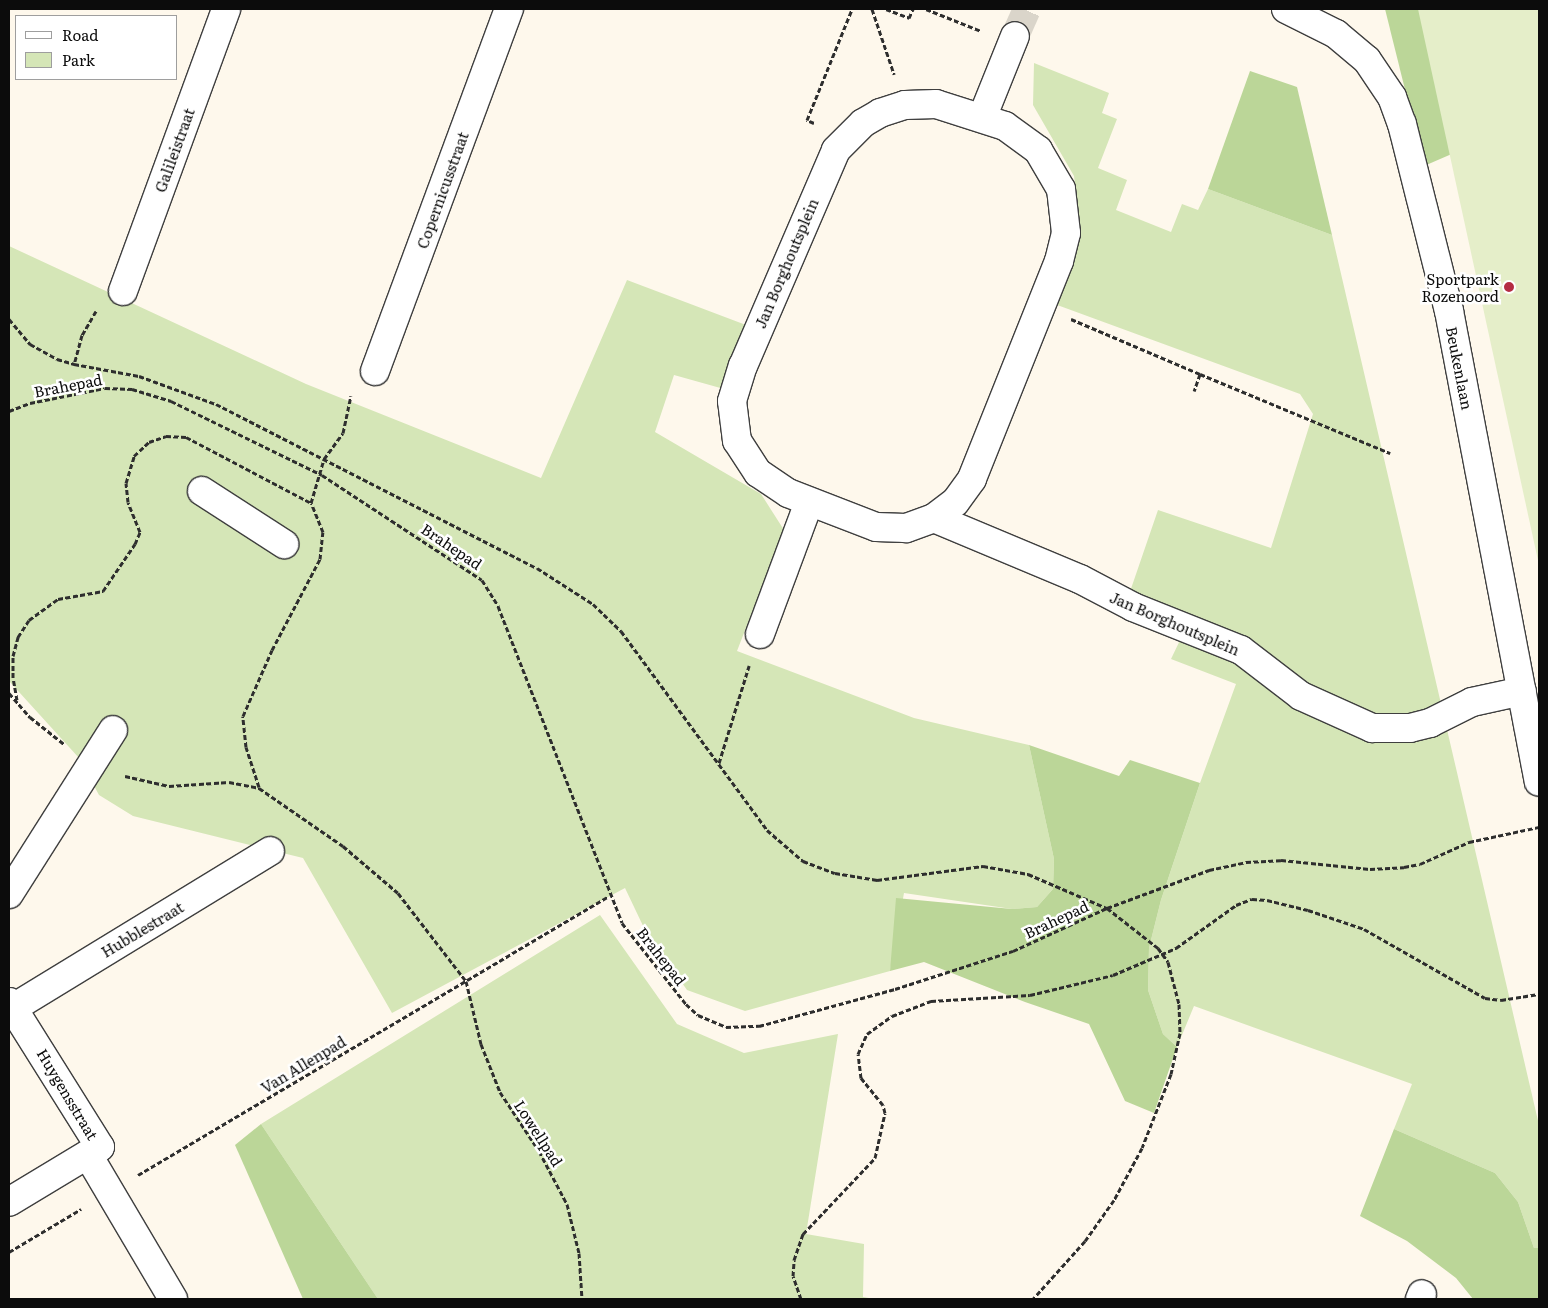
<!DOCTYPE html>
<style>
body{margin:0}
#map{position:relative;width:1548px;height:1308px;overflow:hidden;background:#fef8ec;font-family:Literata,serif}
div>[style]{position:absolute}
.green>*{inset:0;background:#d5e6b7}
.forest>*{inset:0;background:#bbd698}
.pitch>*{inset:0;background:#e5eec9}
.minor-tunnel>*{height:28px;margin-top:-14px;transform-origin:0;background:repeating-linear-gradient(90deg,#dad5ca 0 28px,transparent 0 42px)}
.path>*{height:3px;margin-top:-1.5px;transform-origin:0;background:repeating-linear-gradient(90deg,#2e2e2e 0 5px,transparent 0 7.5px)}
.roads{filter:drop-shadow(1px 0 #3f3f3f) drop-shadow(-1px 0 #3f3f3f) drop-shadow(0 1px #3f3f3f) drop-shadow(0 -1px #3f3f3f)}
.minor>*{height:28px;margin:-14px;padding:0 14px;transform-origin:14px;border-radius:14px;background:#fff}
.dots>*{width:14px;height:14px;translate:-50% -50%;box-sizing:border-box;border:2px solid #fff;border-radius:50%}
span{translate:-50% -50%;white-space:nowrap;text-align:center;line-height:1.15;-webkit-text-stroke:5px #fff;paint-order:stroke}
.street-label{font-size:15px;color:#0c0c0c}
.poi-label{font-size:15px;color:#0c0c0c}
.right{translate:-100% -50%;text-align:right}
.frame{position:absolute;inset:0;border:10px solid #0c0c0c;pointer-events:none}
.legend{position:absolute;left:15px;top:15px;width:162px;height:65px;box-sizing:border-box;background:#fff;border:1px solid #9e9e9e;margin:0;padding:6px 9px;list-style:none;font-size:15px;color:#0c0c0c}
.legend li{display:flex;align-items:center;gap:10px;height:25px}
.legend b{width:25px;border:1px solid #9e9e9e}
</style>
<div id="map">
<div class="green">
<i style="clip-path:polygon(1034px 63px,1109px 93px,1102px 113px,1117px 119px,1098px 168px,1127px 180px,1116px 210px,1171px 232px,1182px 204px,1198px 210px,1208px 189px,1332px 235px,1539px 1125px,1539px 1248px,1534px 1248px,1518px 1202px,1495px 1173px,1394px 1129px,1412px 1084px,1194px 1006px,1177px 1047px,1163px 1034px,1148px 990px,1149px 948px,1161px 900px,1200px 783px,1236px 684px,1171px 659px,1183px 634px,1123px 612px,1158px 510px,1271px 548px,1313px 414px,1300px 394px,1049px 302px,1071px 241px,1078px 208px,1074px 176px,1033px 105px)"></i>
<i style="clip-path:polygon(9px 246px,306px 384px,541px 478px,627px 280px,746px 325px,724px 389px,674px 375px,655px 432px,761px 494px,784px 530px,737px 651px,914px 718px,1029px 745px,1054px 859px,1053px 889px,1037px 907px,1012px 909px,904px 893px,890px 971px,745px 1011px,687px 990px,645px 930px,625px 888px,392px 1013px,303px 858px,133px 816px,99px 795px,79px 758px,9px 681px)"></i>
<i style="clip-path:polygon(600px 915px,677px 1024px,744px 1053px,838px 1034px,806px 1234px,864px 1244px,863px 1297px,875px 1299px,378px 1299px,261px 1124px)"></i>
</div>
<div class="forest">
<i style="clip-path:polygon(1385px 9px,1434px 9px,1477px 143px,1424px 166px)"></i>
<i style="clip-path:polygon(1250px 71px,1297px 87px,1332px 235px,1208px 189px)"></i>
<i style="clip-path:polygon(1029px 745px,1119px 776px,1130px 760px,1200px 783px,1161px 900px,1149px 948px,1148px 990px,1163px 1034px,1177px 1047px,1154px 1113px,1125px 1101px,1089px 1024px,1025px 1002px,924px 962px,890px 971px,896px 898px,1012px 909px,1037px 907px,1053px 889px,1054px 859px)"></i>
<i style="clip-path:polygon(261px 1124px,378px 1299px,303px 1299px,235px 1145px)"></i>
<i style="clip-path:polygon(1394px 1129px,1495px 1173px,1518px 1202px,1534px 1248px,1539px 1248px,1539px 1299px,1473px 1299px,1456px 1278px,1407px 1241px,1360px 1216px)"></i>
</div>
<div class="pitch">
<i style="clip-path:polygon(1418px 9px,1539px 9px,1539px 565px)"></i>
</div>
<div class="minor-tunnel">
<i style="left:1015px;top:36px;width:30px;rotate:-66deg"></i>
</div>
<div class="path">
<i style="left:872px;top:9px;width:69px;rotate:71.3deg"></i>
<i style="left:886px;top:9px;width:25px;rotate:21deg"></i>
<i style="left:909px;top:18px;width:10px;rotate:-66deg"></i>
<i style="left:926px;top:9px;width:59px;rotate:21.8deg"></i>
<i style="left:814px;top:123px;width:8px;rotate:-157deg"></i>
<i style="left:807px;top:120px;width:120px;rotate:-67.9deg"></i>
<i style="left:96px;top:311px;width:28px;rotate:120deg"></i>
<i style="left:82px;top:335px;width:30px;rotate:105deg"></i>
<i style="left:74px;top:364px;width:66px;rotate:10.5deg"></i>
<i style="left:139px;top:376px;width:82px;rotate:20deg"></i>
<i style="left:216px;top:404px;width:360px;rotate:27.1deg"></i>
<i style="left:537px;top:568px;width:67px;rotate:32.7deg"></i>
<i style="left:593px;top:604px;width:39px;rotate:44deg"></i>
<i style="left:621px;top:631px;width:247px;rotate:53.7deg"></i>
<i style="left:767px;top:830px;width:48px;rotate:40.7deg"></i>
<i style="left:803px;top:861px;width:34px;rotate:21deg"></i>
<i style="left:835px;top:873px;width:43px;rotate:9.5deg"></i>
<i style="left:877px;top:880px;width:107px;rotate:-7.5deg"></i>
<i style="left:983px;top:866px;width:46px;rotate:10.1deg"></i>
<i style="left:1028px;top:874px;width:86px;rotate:23.3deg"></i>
<i style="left:1107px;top:908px;width:65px;rotate:38.1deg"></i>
<i style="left:1158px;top:948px;width:17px;rotate:54deg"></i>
<i style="left:1168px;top:962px;width:43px;rotate:75.3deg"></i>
<i style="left:1179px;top:1004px;width:29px;rotate:88deg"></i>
<i style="left:1180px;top:1033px;width:42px;rotate:102.4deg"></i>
<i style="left:1171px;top:1074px;width:79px;rotate:111.4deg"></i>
<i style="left:1142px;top:1148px;width:59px;rotate:118.3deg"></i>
<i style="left:1114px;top:1200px;width:50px;rotate:125.3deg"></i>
<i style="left:1085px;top:1241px;width:78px;rotate:131.9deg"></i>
<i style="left:9px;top:319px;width:33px;rotate:50deg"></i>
<i style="left:30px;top:344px;width:31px;rotate:29deg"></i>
<i style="left:57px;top:359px;width:18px;rotate:16deg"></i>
<i style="left:1071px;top:319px;width:140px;rotate:23.1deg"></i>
<i style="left:1200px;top:374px;width:18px;rotate:109deg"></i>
<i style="left:1200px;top:374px;width:206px;rotate:22.6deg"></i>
<i style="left:9px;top:411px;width:22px;rotate:-21deg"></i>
<i style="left:30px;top:403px;width:76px;rotate:-11.3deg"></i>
<i style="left:105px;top:388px;width:27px;rotate:2deg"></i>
<i style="left:132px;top:389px;width:41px;rotate:17.1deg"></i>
<i style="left:171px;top:401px;width:168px;rotate:26.1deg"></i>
<i style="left:322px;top:475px;width:191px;rotate:33.3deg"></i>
<i style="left:482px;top:580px;width:31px;rotate:58deg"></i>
<i style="left:498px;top:606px;width:340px;rotate:68.6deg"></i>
<i style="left:622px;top:923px;width:103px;rotate:51.7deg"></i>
<i style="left:686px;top:1004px;width:16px;rotate:43deg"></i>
<i style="left:698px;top:1015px;width:30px;rotate:23deg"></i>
<i style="left:726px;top:1027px;width:33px;rotate:-2deg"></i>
<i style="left:759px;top:1026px;width:141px;rotate:-15.2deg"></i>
<i style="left:895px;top:989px;width:124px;rotate:-17.9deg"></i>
<i style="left:1013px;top:951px;width:103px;rotate:-24.6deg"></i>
<i style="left:1107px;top:908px;width:109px;rotate:-20.4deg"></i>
<i style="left:1209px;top:870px;width:38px;rotate:-12deg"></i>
<i style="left:1246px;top:862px;width:35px;rotate:-3deg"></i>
<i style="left:1281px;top:860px;width:89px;rotate:5.8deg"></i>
<i style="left:1370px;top:869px;width:34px;rotate:-3deg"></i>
<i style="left:1404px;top:867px;width:16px;rotate:-11deg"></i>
<i style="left:1420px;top:864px;width:54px;rotate:-24.2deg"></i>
<i style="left:1469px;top:842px;width:72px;rotate:-12.1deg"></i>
<i style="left:9px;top:693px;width:32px;rotate:49deg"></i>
<i style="left:30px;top:717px;width:43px;rotate:38.5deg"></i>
<i style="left:17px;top:700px;width:22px;rotate:-100deg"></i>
<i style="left:13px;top:678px;width:22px;rotate:-90deg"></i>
<i style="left:13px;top:656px;width:20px;rotate:-75deg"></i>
<i style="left:18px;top:637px;width:20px;rotate:-57deg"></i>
<i style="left:29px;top:620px;width:36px;rotate:-36deg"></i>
<i style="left:58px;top:599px;width:46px;rotate:-10.1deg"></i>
<i style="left:103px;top:591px;width:57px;rotate:-55.8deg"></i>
<i style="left:135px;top:544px;width:13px;rotate:-67deg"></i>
<i style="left:140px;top:532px;width:32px;rotate:-112deg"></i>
<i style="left:128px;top:502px;width:19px;rotate:-96deg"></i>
<i style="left:126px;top:483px;width:28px;rotate:-73deg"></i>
<i style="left:134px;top:456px;width:21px;rotate:-43deg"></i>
<i style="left:149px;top:442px;width:18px;rotate:-19deg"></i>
<i style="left:166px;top:436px;width:20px;rotate:3deg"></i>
<i style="left:186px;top:437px;width:141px;rotate:27.8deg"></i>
<i style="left:719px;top:763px;width:102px;rotate:-72.8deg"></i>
<i style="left:125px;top:776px;width:45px;rotate:12.8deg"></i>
<i style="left:169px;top:786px;width:60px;rotate:-3.8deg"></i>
<i style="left:229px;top:782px;width:31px;rotate:11deg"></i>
<i style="left:259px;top:788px;width:102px;rotate:34.6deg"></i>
<i style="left:343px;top:846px;width:72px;rotate:40.5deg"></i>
<i style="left:398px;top:893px;width:111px;rotate:52.3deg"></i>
<i style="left:466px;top:981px;width:65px;rotate:76.6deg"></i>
<i style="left:481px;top:1044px;width:52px;rotate:68.4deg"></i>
<i style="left:500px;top:1092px;width:71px;rotate:56.5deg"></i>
<i style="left:539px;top:1151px;width:60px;rotate:62.2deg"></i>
<i style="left:567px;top:1204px;width:50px;rotate:76.2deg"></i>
<i style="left:579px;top:1253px;width:46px;rotate:86.3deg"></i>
<i style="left:259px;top:787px;width:42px;rotate:-108deg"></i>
<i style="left:246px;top:747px;width:31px;rotate:-96deg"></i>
<i style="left:243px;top:716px;width:72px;rotate:-66.3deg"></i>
<i style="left:272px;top:650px;width:103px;rotate:-62.2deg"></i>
<i style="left:320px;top:559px;width:27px;rotate:-84deg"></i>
<i style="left:323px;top:532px;width:31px;rotate:-112deg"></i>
<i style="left:311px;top:503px;width:46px;rotate:-73.5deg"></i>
<i style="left:324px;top:459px;width:32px;rotate:-54deg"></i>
<i style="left:343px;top:433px;width:38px;rotate:-78deg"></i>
<i style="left:138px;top:1175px;width:547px;rotate:-30.64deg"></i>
<i style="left:9px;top:1252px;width:84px;rotate:-30.8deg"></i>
<i style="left:801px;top:1299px;width:24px;rotate:-109deg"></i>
<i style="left:793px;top:1276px;width:16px;rotate:-86deg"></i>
<i style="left:794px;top:1260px;width:28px;rotate:-71deg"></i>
<i style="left:803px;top:1234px;width:105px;rotate:-46.5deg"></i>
<i style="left:875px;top:1158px;width:46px;rotate:-77.5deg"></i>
<i style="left:885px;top:1113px;width:8px;rotate:-104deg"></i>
<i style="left:883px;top:1105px;width:35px;rotate:-129deg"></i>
<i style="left:861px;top:1078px;width:24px;rotate:-97deg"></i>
<i style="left:858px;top:1054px;width:22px;rotate:-66deg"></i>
<i style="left:867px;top:1034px;width:31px;rotate:-36deg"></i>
<i style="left:892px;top:1016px;width:42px;rotate:-21deg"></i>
<i style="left:931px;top:1001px;width:99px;rotate:-3.5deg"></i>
<i style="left:1030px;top:995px;width:85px;rotate:-13.5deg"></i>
<i style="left:1113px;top:975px;width:69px;rotate:-23.2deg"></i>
<i style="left:1176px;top:948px;width:74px;rotate:-35.6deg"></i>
<i style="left:1236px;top:905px;width:17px;rotate:-21deg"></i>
<i style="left:1252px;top:899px;width:15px;rotate:4deg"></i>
<i style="left:1267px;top:900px;width:42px;rotate:13.7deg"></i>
<i style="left:1308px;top:910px;width:59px;rotate:18.7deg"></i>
<i style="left:1364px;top:929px;width:139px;rotate:29.7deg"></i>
<i style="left:1485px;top:998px;width:16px;rotate:7deg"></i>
<i style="left:1501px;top:1000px;width:38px;rotate:-9deg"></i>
</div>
<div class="roads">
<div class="minor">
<i style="left:1286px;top:9px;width:56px;rotate:26.6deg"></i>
<i style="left:1336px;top:34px;width:40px;rotate:40deg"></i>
<i style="left:1367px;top:60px;width:45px;rotate:56deg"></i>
<i style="left:1392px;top:97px;width:29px;rotate:70deg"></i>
<i style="left:1402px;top:124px;width:193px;rotate:75.9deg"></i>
<i style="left:1449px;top:311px;width:479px;rotate:79.2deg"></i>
<i style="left:936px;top:104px;width:72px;rotate:17.7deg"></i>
<i style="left:1005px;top:126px;width:41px;rotate:36deg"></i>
<i style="left:1038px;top:150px;width:45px;rotate:59.5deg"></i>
<i style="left:1061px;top:189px;width:44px;rotate:83.5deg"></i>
<i style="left:1066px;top:233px;width:29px;rotate:104deg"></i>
<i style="left:1059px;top:261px;width:235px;rotate:111.8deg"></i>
<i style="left:972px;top:479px;width:29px;rotate:126deg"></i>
<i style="left:955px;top:502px;width:26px;rotate:143deg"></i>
<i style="left:934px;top:518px;width:30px;rotate:160deg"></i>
<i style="left:906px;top:528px;width:30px;rotate:-178deg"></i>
<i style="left:876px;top:527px;width:94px;rotate:-158.9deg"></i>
<i style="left:788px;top:493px;width:36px;rotate:-146deg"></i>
<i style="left:758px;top:473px;width:38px;rotate:-123deg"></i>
<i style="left:737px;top:441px;width:40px;rotate:-97.1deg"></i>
<i style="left:732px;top:401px;width:37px;rotate:-73deg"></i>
<i style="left:743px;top:366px;width:235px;rotate:-66.7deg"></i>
<i style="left:836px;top:150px;width:38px;rotate:-45deg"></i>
<i style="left:863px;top:123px;width:20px;rotate:-30deg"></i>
<i style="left:880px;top:113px;width:26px;rotate:-18deg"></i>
<i style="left:905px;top:105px;width:31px;rotate:-2deg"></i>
<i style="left:982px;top:118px;width:88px;rotate:-68.1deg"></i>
<i style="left:123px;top:291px;width:300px;rotate:-69.9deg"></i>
<i style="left:375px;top:371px;width:386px;rotate:-69.7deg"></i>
<i style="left:202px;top:491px;width:98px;rotate:32.9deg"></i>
<i style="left:934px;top:518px;width:158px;rotate:22.7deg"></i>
<i style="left:1080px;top:579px;width:60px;rotate:27.8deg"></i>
<i style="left:1133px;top:607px;width:116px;rotate:21.7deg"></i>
<i style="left:1241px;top:650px;width:76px;rotate:37.5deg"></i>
<i style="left:1301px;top:696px;width:78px;rotate:24.3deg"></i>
<i style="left:1372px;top:728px;width:38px"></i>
<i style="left:1410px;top:728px;width:21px;rotate:-14deg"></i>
<i style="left:1430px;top:723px;width:47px;rotate:-26.6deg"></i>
<i style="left:1472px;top:702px;width:51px;rotate:-12.4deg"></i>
<i style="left:760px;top:634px;width:141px;rotate:-69.6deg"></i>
<i style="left:9px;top:894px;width:194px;rotate:-57.6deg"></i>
<i style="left:9px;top:1002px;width:171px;rotate:57.9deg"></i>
<i style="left:100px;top:1147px;width:106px;rotate:148.9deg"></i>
<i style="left:13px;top:1008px;width:301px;rotate:-31.4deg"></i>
<i style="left:88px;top:1155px;width:167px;rotate:59.4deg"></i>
<i style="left:1420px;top:1299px;width:5px;rotate:-68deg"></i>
</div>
</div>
<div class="dots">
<i style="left:1509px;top:287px;background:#b42c42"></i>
</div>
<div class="street-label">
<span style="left:174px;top:150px;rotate:-70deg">Galileistraat</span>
<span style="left:442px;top:190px;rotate:-70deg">Copernicusstraat</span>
<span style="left:786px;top:263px;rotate:-67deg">Jan Borghoutsplein</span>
<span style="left:1460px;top:368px;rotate:79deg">Beukenlaan</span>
<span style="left:68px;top:385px;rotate:-11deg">Brahepad</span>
<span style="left:452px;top:546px;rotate:34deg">Brahepad</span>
<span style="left:1175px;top:623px;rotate:23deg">Jan Borghoutsplein</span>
<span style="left:1056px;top:919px;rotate:-25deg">Brahepad</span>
<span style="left:142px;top:929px;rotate:-31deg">Hubblestraat</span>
<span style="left:662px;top:956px;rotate:52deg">Brahepad</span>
<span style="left:303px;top:1064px;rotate:-31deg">Van Allenpad</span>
<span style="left:68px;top:1094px;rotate:59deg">Huygensstraat</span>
<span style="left:539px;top:1133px;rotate:57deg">Lowellpad</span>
</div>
<div class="poi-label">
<span class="right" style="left:1499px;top:287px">Sportpark<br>Rozenoord</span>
</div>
<div class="frame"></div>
<ul class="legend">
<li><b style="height:6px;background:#fff"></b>Road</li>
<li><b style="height:14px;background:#d5e6b7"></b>Park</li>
</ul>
</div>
